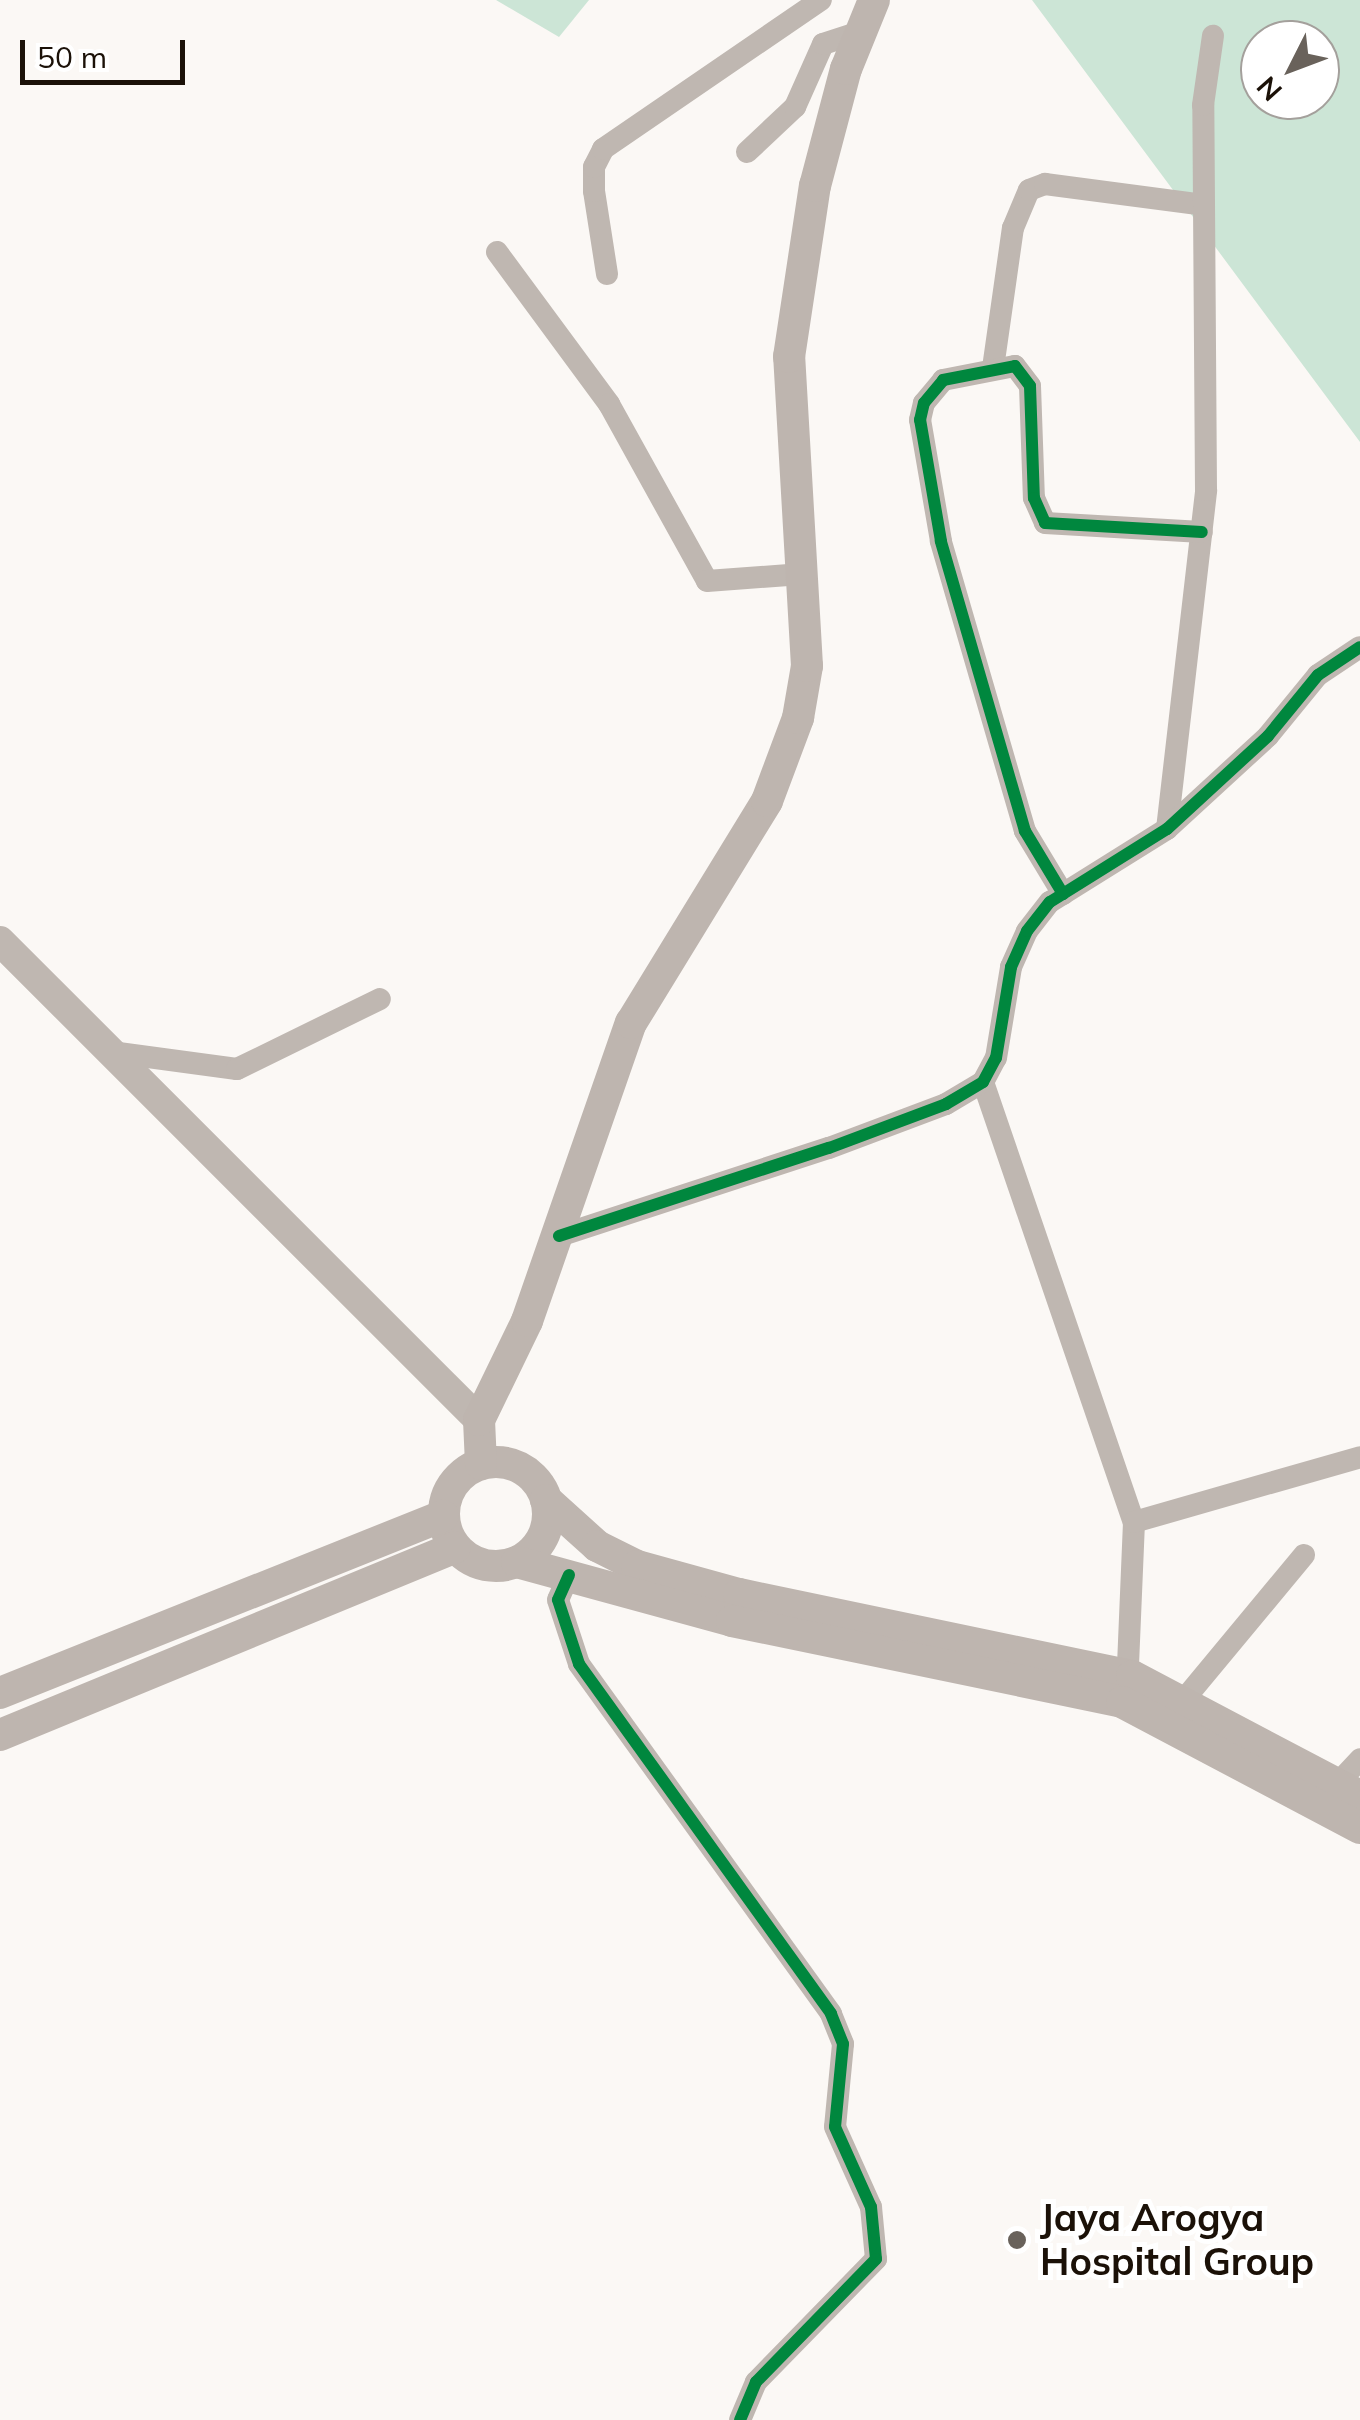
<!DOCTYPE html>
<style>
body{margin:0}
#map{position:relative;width:1360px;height:2420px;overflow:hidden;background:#fbf8f5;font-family:Mulish,sans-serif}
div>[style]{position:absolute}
.green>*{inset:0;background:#cce5d6}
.minor>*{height:22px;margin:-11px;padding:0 11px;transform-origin:11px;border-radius:11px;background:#bfb7b1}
.tertiary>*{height:30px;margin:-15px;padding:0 15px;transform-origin:15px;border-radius:15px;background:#bfb7b1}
.secondary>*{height:32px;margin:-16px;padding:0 16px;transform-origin:16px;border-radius:16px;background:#beb5af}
.secondary>.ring{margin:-16px;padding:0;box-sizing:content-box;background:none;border:32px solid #beb5af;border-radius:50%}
.cycleway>*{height:12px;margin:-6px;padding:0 6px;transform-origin:6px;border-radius:6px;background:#00873e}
.dots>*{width:28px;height:28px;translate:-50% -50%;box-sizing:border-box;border:5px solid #fff;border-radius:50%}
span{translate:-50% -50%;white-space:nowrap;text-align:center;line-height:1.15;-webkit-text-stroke:10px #fff;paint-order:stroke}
.poi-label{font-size:38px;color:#1b1108;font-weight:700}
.left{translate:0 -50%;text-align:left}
.north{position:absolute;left:1240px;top:20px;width:100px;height:100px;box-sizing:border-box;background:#fff;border:2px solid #a4a09c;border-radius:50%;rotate:228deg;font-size:28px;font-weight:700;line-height:40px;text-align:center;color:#1b1108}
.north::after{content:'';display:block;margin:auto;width:35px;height:45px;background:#69625b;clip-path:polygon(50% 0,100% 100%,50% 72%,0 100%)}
.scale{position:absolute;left:20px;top:40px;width:165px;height:45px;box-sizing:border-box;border:5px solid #1b1108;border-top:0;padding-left:12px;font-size:30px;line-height:35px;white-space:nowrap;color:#1b1108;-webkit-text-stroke:8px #fff;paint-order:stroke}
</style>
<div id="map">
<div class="green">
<i style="clip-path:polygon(496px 0,589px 0,559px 37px)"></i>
<i style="clip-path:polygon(evenodd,1032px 0,1360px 0,1360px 442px,1032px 0,1260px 40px,1320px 40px,1320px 100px,1260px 100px,1260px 40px)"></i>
</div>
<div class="minor">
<i style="left:747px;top:152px;width:66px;rotate:-43.2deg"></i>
<i style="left:795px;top:107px;width:69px;rotate:-66deg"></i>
<i style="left:823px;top:44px;width:38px;rotate:-18deg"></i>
<i style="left:497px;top:252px;width:189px;rotate:53.6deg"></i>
<i style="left:609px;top:404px;width:202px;rotate:61deg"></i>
<i style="left:707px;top:581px;width:95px;rotate:-4.2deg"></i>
<i style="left:607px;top:274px;width:84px;rotate:-98.9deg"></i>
<i style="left:594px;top:191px;width:24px;rotate:-90deg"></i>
<i style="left:594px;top:167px;width:20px;rotate:-63deg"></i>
<i style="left:603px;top:149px;width:264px;rotate:-34.4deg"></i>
<i style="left:993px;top:368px;width:141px;rotate:-81.9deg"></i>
<i style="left:1013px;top:228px;width:41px;rotate:-67.2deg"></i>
<i style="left:1029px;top:190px;width:17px;rotate:-21deg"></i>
<i style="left:1045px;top:184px;width:160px;rotate:7.5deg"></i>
<i style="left:1167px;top:829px;width:341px;rotate:-83.4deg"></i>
<i style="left:1206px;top:490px;width:385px;rotate:-90.4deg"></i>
<i style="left:1203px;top:105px;width:70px;rotate:-81.8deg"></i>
<i style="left:1063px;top:894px;width:74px;rotate:-121.1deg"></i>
<i style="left:1025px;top:831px;width:302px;rotate:-106.2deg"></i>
<i style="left:941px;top:541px;width:123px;rotate:-99.8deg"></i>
<i style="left:920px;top:420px;width:17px;rotate:-77deg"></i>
<i style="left:924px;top:403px;width:30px;rotate:-50deg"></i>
<i style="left:943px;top:380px;width:73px;rotate:-11deg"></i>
<i style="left:1015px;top:366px;width:25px;rotate:53deg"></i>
<i style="left:1030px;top:386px;width:112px;rotate:88deg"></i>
<i style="left:1034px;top:498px;width:27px;rotate:66deg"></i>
<i style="left:1045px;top:523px;width:157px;rotate:3.3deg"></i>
<i style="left:111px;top:1052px;width:127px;rotate:7.7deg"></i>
<i style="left:237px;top:1069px;width:159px;rotate:-26.1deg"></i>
<i style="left:983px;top:1082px;width:465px;rotate:71.1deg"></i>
<i style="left:1134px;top:1522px;width:168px;rotate:92.4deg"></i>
<i style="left:559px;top:1236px;width:284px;rotate:-18.1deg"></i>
<i style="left:829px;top:1148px;width:125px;rotate:-20.6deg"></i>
<i style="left:946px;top:1104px;width:43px;rotate:-30.7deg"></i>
<i style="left:983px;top:1082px;width:27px;rotate:-62deg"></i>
<i style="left:996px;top:1058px;width:92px;rotate:-80.6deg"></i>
<i style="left:1011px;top:967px;width:39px;rotate:-66deg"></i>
<i style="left:1027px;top:931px;width:37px;rotate:-52deg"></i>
<i style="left:1050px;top:902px;width:138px;rotate:-32deg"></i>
<i style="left:1167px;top:829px;width:137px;rotate:-42.6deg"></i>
<i style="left:1268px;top:736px;width:79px;rotate:-50.7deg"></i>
<i style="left:1318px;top:675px;width:50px;rotate:-33.7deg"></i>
<i style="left:1134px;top:1522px;width:235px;rotate:-16deg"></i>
<i style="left:569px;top:1575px;width:27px;rotate:114deg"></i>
<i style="left:558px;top:1600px;width:67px;rotate:71.8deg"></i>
<i style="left:579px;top:1664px;width:431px;rotate:54.2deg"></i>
<i style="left:831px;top:2014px;width:32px;rotate:68deg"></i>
<i style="left:843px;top:2044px;width:83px;rotate:95.5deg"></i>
<i style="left:835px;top:2127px;width:88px;rotate:65.8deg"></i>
<i style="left:871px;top:2207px;width:52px;rotate:84.5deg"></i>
<i style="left:876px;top:2259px;width:172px;rotate:134.3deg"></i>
<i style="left:756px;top:2382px;width:41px;rotate:112.8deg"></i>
<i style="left:1182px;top:1702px;width:191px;rotate:-50.3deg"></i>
<i style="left:1337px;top:1784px;width:34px;rotate:-47deg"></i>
</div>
<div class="tertiary">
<i style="left:0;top:941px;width:677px;rotate:45deg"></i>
</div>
<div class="secondary">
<i class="ring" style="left:444px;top:1462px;width:72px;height:72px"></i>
<i style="left:481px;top:1464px;width:44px;rotate:-92.6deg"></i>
<i style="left:479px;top:1420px;width:110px;rotate:-64.1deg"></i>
<i style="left:527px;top:1321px;width:316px;rotate:-70.8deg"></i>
<i style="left:631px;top:1023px;width:260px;rotate:-58.5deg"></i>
<i style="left:767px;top:801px;width:89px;rotate:-69.5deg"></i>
<i style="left:798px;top:718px;width:53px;rotate:-80.2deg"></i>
<i style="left:807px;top:666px;width:310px;rotate:-93.3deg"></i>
<i style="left:789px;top:357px;width:173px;rotate:-81.4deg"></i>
<i style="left:815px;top:186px;width:121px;rotate:-75.2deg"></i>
<i style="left:846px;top:69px;width:74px;rotate:-67.9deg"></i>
<i style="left:546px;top:1500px;width:69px;rotate:42deg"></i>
<i style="left:597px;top:1546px;width:45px;rotate:26.6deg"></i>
<i style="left:637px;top:1566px;width:106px;rotate:15.4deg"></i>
<i style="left:739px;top:1594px;width:401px;rotate:11.8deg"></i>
<i style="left:1132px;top:1676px;width:258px;rotate:27.8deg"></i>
<i style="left:517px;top:1562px;width:223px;rotate:15.3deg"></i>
<i style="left:732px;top:1621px;width:398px;rotate:11.7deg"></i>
<i style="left:1122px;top:1702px;width:269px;rotate:27.9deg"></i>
<i style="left:0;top:1693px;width:477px;rotate:-21.8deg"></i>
<i style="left:0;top:1735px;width:492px;rotate:-22.4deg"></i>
</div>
<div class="cycleway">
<i style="left:1063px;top:894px;width:74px;rotate:-121.1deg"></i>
<i style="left:1025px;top:831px;width:302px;rotate:-106.2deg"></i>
<i style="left:941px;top:541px;width:123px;rotate:-99.8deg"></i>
<i style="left:920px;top:420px;width:17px;rotate:-77deg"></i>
<i style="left:924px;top:403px;width:30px;rotate:-50deg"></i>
<i style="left:943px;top:380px;width:73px;rotate:-11deg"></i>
<i style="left:1015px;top:366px;width:25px;rotate:53deg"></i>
<i style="left:1030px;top:386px;width:112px;rotate:88deg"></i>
<i style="left:1034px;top:498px;width:27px;rotate:66deg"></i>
<i style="left:1045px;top:523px;width:157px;rotate:3.3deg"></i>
<i style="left:559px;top:1236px;width:284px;rotate:-18.1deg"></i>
<i style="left:829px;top:1148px;width:125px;rotate:-20.6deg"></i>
<i style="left:946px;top:1104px;width:43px;rotate:-30.7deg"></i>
<i style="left:983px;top:1082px;width:27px;rotate:-62deg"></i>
<i style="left:996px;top:1058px;width:92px;rotate:-80.6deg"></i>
<i style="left:1011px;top:967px;width:39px;rotate:-66deg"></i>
<i style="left:1027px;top:931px;width:37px;rotate:-52deg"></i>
<i style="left:1050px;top:902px;width:138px;rotate:-32deg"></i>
<i style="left:1167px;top:829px;width:137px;rotate:-42.6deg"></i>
<i style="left:1268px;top:736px;width:79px;rotate:-50.7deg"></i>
<i style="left:1318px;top:675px;width:50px;rotate:-33.7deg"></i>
<i style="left:569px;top:1575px;width:27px;rotate:114deg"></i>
<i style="left:558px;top:1600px;width:67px;rotate:71.8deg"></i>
<i style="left:579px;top:1664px;width:431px;rotate:54.2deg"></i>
<i style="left:831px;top:2014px;width:32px;rotate:68deg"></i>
<i style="left:843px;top:2044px;width:83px;rotate:95.5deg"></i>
<i style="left:835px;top:2127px;width:88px;rotate:65.8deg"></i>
<i style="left:871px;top:2207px;width:52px;rotate:84.5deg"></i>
<i style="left:876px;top:2259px;width:172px;rotate:134.3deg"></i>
<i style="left:756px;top:2382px;width:41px;rotate:112.8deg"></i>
</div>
<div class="dots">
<i style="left:1017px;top:2240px;background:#69625b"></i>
</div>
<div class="poi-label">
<span class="left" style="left:1040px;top:2240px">Jaya Arogya<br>Hospital Group</span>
</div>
<div class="north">N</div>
<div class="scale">50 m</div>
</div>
